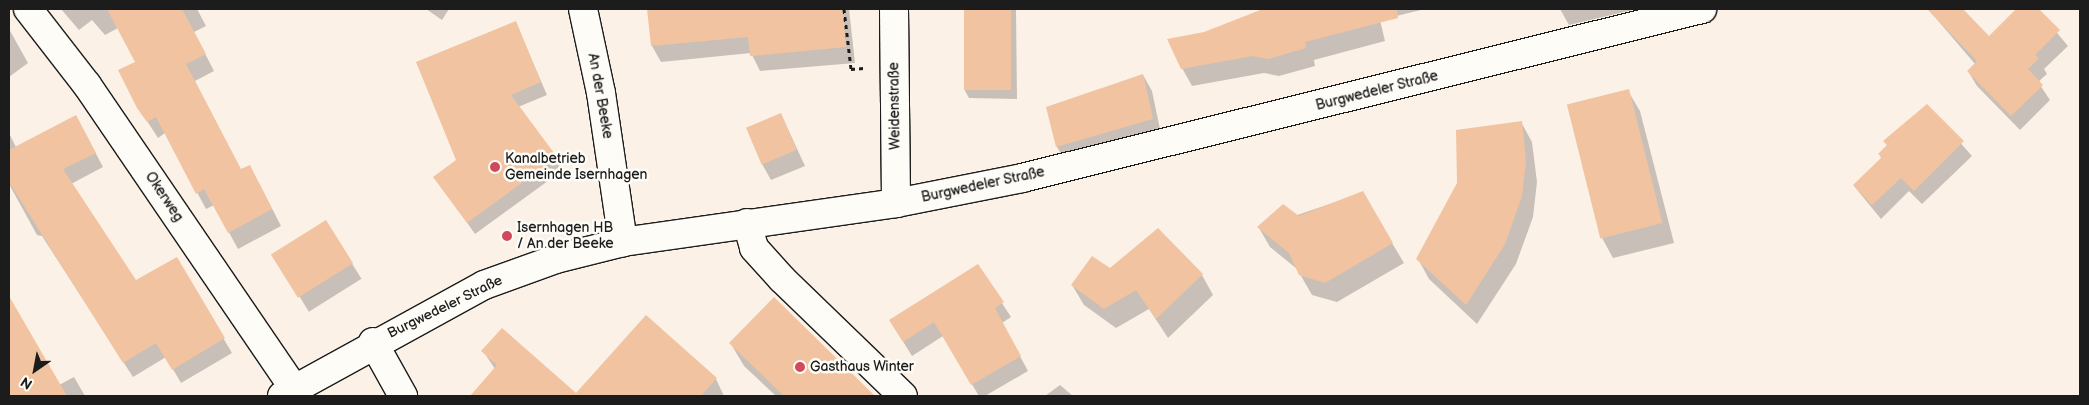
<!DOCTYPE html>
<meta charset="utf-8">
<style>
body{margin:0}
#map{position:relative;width:2089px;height:405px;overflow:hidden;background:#fbf1e6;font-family:"Balsamiq Sans",sans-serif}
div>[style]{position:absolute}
.shadow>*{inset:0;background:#0003;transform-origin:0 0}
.building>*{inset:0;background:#f1c3a1;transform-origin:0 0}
.path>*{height:3px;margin-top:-1.5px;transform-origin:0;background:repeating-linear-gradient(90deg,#1c1c1c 0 4px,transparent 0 8px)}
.roads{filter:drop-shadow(1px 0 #1c1c1c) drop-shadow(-1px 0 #1c1c1c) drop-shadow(0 1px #1c1c1c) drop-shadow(0 -1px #1c1c1c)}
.minor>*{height:28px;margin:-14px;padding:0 14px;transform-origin:14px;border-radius:14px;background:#fdfcf7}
.major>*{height:28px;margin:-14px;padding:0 14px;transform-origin:14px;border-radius:14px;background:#fdfcf7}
.dots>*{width:14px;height:14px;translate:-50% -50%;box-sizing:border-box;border:2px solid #fdfcf7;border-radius:50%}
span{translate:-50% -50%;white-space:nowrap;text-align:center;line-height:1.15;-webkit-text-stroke:5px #fdfcf7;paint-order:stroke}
.street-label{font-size:14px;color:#1c1c1c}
.poi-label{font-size:14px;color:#1c1c1c}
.left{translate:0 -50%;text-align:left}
.frame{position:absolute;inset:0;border:10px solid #1c1c1c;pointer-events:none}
.north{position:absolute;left:10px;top:345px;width:50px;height:50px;-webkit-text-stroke:4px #fdfcf7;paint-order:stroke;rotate:213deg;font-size:14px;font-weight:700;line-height:20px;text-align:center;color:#1c1c1c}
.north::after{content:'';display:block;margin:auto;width:18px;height:22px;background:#1c1c1c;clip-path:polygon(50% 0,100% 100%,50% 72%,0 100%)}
</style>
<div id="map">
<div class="shadow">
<i style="clip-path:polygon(61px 9px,197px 9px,206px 26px,194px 32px,214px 71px,195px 81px,241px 171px,259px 183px,281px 226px,238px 249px,214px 205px,206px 209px,165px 133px,158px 138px,138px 107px,136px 62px,118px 28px,105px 35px,92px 20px,79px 30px)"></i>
<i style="clip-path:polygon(426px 9px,449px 9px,442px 20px)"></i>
<i style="clip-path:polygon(648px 9px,849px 9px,855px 63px,760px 71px,751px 53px,661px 62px,652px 46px)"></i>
<i style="clip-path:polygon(964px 9px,1016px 9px,1017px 99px,969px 98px,964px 89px)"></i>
<i style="clip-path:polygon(1271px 9px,1425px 9px,1380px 20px,1385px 41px,1314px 60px,1315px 66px,1279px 76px,1264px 73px,1192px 86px,1182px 68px,1205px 33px)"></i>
<i style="clip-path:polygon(1560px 9px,1637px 9px,1569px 25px)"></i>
<i style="clip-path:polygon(1928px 9px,1961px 9px,1989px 37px,2018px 9px,2037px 9px,2068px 46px,2044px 69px,2047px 74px,2038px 82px,2050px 100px,2020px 130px,1977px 86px,1968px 71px,1975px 64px)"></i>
<i style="clip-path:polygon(516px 23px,547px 95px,518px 107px,563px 170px,475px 234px,435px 177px,458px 160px)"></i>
<i style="clip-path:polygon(9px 29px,28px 63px,9px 77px)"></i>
<i style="clip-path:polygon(1143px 75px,1152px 91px,1161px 134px,1066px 162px,1057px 147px,1048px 107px)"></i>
<i style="clip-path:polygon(1628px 91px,1640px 111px,1674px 243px,1613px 258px,1602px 238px,1568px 106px)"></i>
<i style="clip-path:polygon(1927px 105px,1972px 156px,1922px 204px,1909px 191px,1881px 219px,1854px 186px,1882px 159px,1879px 154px,1888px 147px,1885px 142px)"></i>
<i style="clip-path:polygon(781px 114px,805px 166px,771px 180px,762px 164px)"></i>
<i style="clip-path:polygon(1521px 122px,1532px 142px,1537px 182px,1533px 217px,1516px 264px,1477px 324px,1429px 279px,1418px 259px)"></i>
<i style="clip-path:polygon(84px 131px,103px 167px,71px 184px,136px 282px,176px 258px,232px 353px,181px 383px,166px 357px,133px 377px,42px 236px,37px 235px,9px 184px,9px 133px,16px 147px)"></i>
<i style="clip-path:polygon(1362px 193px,1404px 263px,1337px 302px,1312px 295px,1297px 269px,1270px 247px,1259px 228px)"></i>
<i style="left:326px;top:222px;width:67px;height:62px;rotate:58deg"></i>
<i style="clip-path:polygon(978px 266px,1011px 317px,1002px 323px,1028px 371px,985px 396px,979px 396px,943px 336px,912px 356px,899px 335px)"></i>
<i style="clip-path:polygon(1202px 275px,1213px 295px,1168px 338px,1149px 309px,1116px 328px,1084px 305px,1072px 285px)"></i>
<i style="clip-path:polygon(18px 314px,59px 385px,74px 377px,85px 396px,9px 396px,9px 320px)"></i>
<i style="clip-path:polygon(646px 317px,716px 379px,724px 396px,471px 396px,495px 369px,483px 351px,577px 395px)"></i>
<i style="clip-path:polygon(731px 344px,871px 394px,872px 396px,776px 396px,744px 366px)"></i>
<i style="clip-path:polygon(1060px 385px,1073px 396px,1045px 396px)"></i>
</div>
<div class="building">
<i style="clip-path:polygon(107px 9px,182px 9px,206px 54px,186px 64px,241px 169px,250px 165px,272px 209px,228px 233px,204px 189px,196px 194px,156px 117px,147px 122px,137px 108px,118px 70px,135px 62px)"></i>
<i style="clip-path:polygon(647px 9px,843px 9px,846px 47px,750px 56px,748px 37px,651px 46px)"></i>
<i style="left:964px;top:9px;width:47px;height:81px"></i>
<i style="clip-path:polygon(1263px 9px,1397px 9px,1398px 18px,1305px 42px,1306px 48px,1268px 59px,1253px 56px,1181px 69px,1167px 39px,1204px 32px)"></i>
<i style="clip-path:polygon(1927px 9px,1963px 9px,1989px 36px,2016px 9px,2039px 9px,2060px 30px,2035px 55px,2039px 58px,2028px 69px,2043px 85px,2011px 116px,1967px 71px,1977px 61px)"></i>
<i style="clip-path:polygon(516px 21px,541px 82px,511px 95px,557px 157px,467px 223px,433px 177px,456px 160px,416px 62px)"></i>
<i style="clip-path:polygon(1143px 74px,1153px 119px,1056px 147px,1046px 107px)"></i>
<i style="left:1629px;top:89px;width:138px;height:64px;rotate:76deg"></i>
<i style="clip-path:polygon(1927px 104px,1964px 141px,1914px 191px,1901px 178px,1872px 205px,1853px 185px,1882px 157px,1878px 154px,1887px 145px,1883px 141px)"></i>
<i style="left:781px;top:113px;width:40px;height:38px;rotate:67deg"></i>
<i style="clip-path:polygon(76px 115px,96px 153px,63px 169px,136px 280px,177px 257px,225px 338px,172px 370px,156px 343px,123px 363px,9px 182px,9px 150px)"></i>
<i style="clip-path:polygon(1522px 121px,1526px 161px,1522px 196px,1505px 244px,1466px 305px,1416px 259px,1457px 183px,1456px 130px)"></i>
<i style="clip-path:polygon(1363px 191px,1393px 243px,1325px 283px,1299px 275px,1289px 253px,1257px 227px,1283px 204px,1299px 216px)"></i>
<i style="left:326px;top:220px;width:51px;height:65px;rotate:58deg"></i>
<i style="clip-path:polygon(1158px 228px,1203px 274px,1156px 319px,1136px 290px,1104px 309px,1071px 285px,1092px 256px,1110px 268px)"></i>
<i style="clip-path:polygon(978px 264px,1004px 302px,995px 308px,1021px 356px,971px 385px,934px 322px,903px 342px,889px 320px)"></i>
<i style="clip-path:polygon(9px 296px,67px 396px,9px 396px)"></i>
<i style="clip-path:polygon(774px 297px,875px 396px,784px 396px,729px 343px)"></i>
<i style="clip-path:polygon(646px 315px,717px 378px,701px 396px,470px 396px,497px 365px,481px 351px,502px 328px,576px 393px)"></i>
</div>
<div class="path">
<i style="left:844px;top:9px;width:60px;rotate:83.3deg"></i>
<i style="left:851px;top:69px;width:13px;rotate:-4deg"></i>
</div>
<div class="roads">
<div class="minor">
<i style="left:28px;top:9px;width:96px;rotate:52.2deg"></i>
<i style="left:87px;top:85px;width:368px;rotate:55.7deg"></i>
<i style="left:583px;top:9px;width:86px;rotate:77.9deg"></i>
<i style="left:601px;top:93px;width:151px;rotate:81.6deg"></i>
<i style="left:894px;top:9px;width:194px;rotate:89.4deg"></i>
<i style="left:747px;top:223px;width:26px;rotate:74deg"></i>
<i style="left:754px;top:248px;width:42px;rotate:47.9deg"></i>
<i style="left:782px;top:279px;width:168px;rotate:44deg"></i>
<i style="left:373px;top:342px;width:62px;rotate:60.9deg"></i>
</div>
<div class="major">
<i style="left:282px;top:396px;width:230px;rotate:-28.8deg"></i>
<i style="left:484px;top:285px;width:77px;rotate:-19.9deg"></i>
<i style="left:556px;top:259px;width:69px;rotate:-14.2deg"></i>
<i style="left:623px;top:242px;width:276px;rotate:-8.1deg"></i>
<i style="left:896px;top:203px;width:128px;rotate:-11.2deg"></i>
<i style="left:1022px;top:178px;width:701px;rotate:-13.96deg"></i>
</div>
</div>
<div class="dots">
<i style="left:495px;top:167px;background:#d1495b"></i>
<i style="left:507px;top:236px;background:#d1495b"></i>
<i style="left:800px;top:367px;background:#d1495b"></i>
</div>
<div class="street-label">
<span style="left:1377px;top:91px;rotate:-14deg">Burgwedeler Straße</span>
<span style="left:600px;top:96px;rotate:80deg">An der Beeke</span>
<span style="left:895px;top:106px;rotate:-91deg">Weidenstraße</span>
<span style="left:983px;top:185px;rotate:-12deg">Burgwedeler Straße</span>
<span style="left:164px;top:197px;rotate:56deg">Okerweg</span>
<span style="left:445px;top:307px;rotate:-26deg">Burgwedeler Straße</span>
</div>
<div class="poi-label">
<span class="left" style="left:505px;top:167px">Kanalbetrieb<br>Gemeinde Isernhagen</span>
<span class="left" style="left:517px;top:236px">Isernhagen HB<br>/ An der Beeke</span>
<span class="left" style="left:810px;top:367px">Gasthaus Winter</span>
</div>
<div class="frame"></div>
<div class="north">N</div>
</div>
